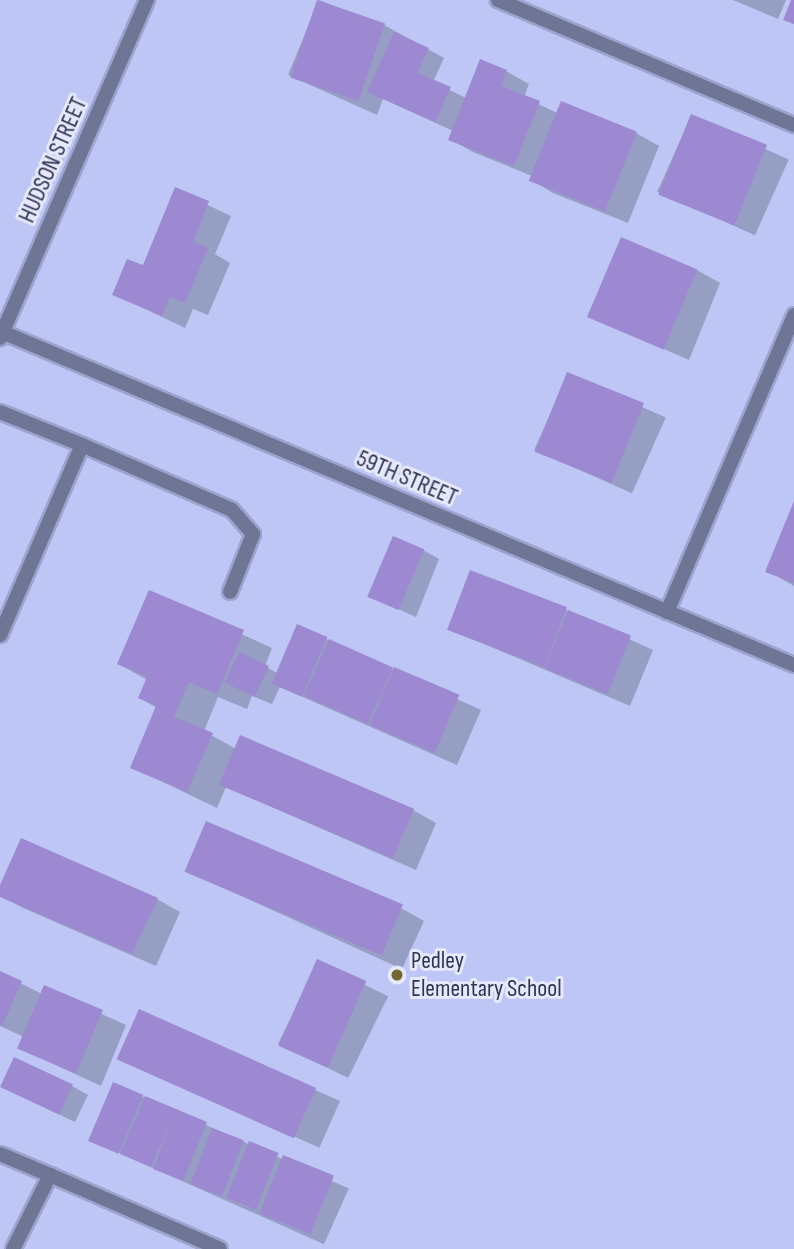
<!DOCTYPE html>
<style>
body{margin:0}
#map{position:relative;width:794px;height:1249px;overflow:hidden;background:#bdc6f4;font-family:"Sofia Sans Condensed",sans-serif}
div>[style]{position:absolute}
.shadow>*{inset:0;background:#0003;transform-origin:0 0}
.building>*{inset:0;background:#9d88d2;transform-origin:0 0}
.roads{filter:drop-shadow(2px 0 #9ba3ce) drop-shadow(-2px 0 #9ba3ce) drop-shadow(0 2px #9ba3ce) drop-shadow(0 -2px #9ba3ce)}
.service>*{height:14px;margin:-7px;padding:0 7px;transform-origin:7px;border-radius:7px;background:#6f7595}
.minor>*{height:14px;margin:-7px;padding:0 7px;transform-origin:7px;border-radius:7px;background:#6f7595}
.dots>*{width:19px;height:19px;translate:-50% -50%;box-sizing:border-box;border:4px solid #e6e9f9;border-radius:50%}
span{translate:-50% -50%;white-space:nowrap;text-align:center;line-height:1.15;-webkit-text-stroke:6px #e6e9f9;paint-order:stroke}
.street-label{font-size:24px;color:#303554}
.poi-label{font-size:24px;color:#303554}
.left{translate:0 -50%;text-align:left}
</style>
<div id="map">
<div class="shadow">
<i style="clip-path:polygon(319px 0,384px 25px,444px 58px,433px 82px,466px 98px,506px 71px,529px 84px,524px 97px,557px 113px,636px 133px,659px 146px,628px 223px,553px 193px,530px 179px,532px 176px,473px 152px,450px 139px,453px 131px,383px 99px,377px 115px,288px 75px)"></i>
<i style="clip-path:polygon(733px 0,786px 0,778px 19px)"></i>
<i style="left:691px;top:116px;width:107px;height:83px;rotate:24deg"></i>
<i style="clip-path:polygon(176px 190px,231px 216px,215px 254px,230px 263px,208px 315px,193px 309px,185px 328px,114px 294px,144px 267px)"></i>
<i style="clip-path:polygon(697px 270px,720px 283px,689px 360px,591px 317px)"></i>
<i style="left:568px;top:374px;width:107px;height:83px;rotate:24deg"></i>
<i style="clip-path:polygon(794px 505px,794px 586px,768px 571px)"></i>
<i style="clip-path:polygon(423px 550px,439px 559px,416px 617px,371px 597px)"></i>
<i style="clip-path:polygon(150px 592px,272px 648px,265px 666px,277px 673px,326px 639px,481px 710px,457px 765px,280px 687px,272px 704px,252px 696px,247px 709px,218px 697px,204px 731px,236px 749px,413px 810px,436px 823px,416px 870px,226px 787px,217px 808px,132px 767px,157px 708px,140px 698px,147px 680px,119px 664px)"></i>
<i style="clip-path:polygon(566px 610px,653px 650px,630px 706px,449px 629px)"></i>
<i style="clip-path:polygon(186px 871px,401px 908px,424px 921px,402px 969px)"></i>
<i style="clip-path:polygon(0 890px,157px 899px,180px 912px,156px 966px,21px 907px,0 895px)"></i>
<i style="left:318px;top:962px;width:78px;height:91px;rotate:26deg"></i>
<i style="clip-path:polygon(0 973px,42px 994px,44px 988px,126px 1025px,101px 1086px,19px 1048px,24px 1037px,0 1026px)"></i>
<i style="left:140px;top:1012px;width:219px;height:51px;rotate:24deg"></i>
<i style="left:114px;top:1084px;width:257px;height:61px;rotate:24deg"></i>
<i style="clip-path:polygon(72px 1086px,88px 1095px,75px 1122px,2px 1087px)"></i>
</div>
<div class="building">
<i style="left:317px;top:0;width:72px;height:82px;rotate:19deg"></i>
<i style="clip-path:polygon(791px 0,794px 0,794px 24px,783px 20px)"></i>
<i style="clip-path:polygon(394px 32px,429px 48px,418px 73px,451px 87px,435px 122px,367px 92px)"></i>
<i style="clip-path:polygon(480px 59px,507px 70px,501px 86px,540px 101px,514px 166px,448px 140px)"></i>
<i style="left:561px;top:101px;width:82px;height:86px;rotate:22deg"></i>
<i style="left:691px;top:114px;width:82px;height:87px;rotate:22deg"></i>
<i style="clip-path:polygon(175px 187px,209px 201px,193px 242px,208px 248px,185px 303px,170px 297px,162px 316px,112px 295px,127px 259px,143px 265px)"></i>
<i style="left:621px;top:237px;width:83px;height:87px;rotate:23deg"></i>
<i style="left:567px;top:372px;width:83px;height:86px;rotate:22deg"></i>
<i style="clip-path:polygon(794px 501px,794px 583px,765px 572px)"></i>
<i style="left:393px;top:536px;width:34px;height:66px;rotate:23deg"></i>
<i style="left:470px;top:570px;width:104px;height:64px;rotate:21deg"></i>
<i style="clip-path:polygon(149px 590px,244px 630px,217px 694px,189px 682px,174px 717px,213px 733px,187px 792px,130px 768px,156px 706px,138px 698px,147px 677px,117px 664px)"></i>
<i style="left:568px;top:610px;width:68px;height:63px;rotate:22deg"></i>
<i style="left:297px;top:624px;width:33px;height:65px;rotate:23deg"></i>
<i style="left:329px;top:639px;width:70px;height:62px;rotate:24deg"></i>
<i style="left:239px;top:652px;width:33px;height:34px;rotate:25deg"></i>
<i style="left:394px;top:667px;width:71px;height:63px;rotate:23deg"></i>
<i style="left:240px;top:735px;width:189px;height:54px;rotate:23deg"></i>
<i style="left:206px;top:821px;width:214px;height:55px;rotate:23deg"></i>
<i style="clip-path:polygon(21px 838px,158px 898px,132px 954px,0 897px,0 885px)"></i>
<i style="left:317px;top:959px;width:54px;height:95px;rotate:24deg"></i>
<i style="clip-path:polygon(0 971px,22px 981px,2px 1026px,0 1025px)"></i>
<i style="left:44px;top:985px;width:64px;height:69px;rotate:23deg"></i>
<i style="left:139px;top:1009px;width:194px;height:55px;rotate:24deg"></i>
<i style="left:14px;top:1057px;width:65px;height:33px;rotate:25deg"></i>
<i style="left:113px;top:1082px;width:33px;height:64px;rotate:23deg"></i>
<i style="clip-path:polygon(145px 1096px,207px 1122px,183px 1181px,153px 1169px,171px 1121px,151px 1167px,120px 1154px)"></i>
<i style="left:212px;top:1128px;width:34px;height:60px;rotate:21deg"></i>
<i style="left:249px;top:1141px;width:32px;height:61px;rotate:22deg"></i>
<i style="left:283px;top:1155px;width:55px;height:63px;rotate:22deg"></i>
</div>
<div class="roads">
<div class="service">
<i style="left:0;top:412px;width:88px;rotate:21.9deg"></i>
<i style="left:82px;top:445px;width:207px;rotate:113.3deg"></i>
<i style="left:82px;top:445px;width:163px;rotate:23.4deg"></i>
<i style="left:232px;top:510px;width:32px;rotate:49deg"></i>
<i style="left:253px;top:534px;width:62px;rotate:111.6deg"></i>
<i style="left:0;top:1154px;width:54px;rotate:22.8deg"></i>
<i style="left:13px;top:1249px;width:83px;rotate:-63.4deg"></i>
<i style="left:50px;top:1175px;width:185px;rotate:23.5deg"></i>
</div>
<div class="minor">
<i style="left:498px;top:0;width:321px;rotate:22.9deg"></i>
<i style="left:2px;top:332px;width:859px;rotate:22.8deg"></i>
<i style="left:0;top:338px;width:369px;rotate:-66.5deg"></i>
<i style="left:667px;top:612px;width:323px;rotate:-66.8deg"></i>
</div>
</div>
<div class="dots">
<i style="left:397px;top:975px;background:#716532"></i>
</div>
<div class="street-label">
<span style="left:53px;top:160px;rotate:-66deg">HUDSON STREET</span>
<span style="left:407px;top:478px;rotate:23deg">59TH STREET</span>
</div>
<div class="poi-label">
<span class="left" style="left:411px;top:975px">Pedley<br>Elementary School</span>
</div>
</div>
